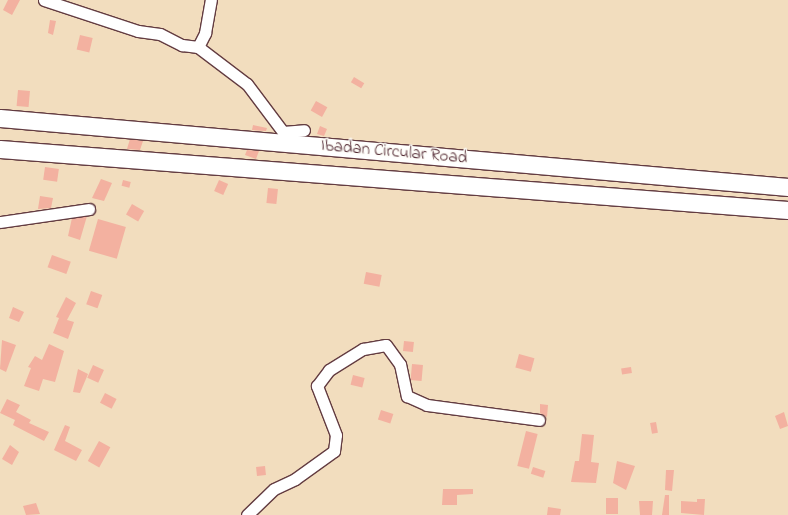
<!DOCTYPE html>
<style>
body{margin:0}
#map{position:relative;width:788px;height:515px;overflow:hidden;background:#f2ddbe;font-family:"Indie Flower",sans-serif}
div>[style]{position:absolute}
.building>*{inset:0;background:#f3b1a0;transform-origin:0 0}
.roads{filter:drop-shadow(1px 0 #633c41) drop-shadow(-1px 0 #633c41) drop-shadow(0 1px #633c41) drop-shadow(0 -1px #633c41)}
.minor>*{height:11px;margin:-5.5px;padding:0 5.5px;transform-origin:5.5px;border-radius:5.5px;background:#fff}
.highway>*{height:17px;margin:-8.5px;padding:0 8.5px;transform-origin:8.5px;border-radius:8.5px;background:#fff}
span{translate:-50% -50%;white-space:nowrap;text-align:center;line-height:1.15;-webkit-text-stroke:3px #fdfcf7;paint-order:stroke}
.street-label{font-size:17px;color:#4a1f2b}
</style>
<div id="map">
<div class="building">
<i style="clip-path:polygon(8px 0,20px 0,12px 15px,3px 10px)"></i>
<i style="clip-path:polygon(50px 20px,56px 21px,53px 35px,48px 33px)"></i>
<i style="left:80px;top:35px;width:13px;height:15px;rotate:13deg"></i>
<i style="left:354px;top:77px;width:12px;height:6px;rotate:31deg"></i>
<i style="left:18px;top:90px;width:12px;height:16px;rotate:5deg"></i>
<i style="left:316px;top:101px;width:13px;height:11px;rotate:29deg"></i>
<i style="clip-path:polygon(253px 125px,267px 128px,266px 131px,252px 130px)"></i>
<i style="clip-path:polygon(320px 126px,327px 129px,324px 136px,317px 134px)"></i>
<i style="clip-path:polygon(130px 139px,143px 141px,140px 150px,127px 149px)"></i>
<i style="clip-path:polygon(247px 150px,259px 151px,256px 159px,245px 155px)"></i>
<i style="left:45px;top:167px;width:14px;height:13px;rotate:8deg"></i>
<i style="clip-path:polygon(101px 179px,112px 183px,104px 201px,92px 198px)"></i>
<i style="left:123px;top:180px;width:8px;height:6px;rotate:14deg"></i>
<i style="left:219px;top:180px;width:10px;height:12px;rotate:24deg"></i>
<i style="left:268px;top:188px;width:10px;height:15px;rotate:6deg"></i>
<i style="clip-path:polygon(40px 196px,53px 198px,51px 208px,38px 209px)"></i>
<i style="left:132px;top:204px;width:14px;height:12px;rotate:30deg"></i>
<i style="clip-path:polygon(87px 216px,80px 240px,68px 236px,72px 218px)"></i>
<i style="left:98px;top:219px;width:29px;height:33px;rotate:16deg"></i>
<i style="left:52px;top:255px;width:20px;height:13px;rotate:20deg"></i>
<i style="left:366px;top:272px;width:16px;height:12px;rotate:11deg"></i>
<i style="left:91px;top:291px;width:12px;height:14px;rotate:20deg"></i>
<i style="clip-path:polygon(66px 297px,76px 303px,67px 320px,74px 322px,68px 339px,53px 333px,59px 318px,56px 317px)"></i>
<i style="clip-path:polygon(13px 307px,24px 312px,19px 322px,9px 318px)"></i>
<i style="clip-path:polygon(2px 340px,16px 345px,6px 372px,0 369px)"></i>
<i style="left:404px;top:341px;width:10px;height:10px;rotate:6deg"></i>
<i style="clip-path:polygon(49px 344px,64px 351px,55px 382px,43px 379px,39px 391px,24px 386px,31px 368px,28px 367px,35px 356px,42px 360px)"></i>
<i style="left:519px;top:354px;width:16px;height:14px;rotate:15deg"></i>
<i style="left:412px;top:364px;width:11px;height:16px;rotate:5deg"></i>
<i style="left:93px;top:365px;width:12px;height:14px;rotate:24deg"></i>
<i style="left:631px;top:367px;width:6px;height:10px;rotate:81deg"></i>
<i style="clip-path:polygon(78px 369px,88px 374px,80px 393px,73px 392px)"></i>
<i style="left:353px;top:375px;width:12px;height:10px;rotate:14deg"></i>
<i style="left:105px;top:393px;width:13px;height:11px;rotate:27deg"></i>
<i style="clip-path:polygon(7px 399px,20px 405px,16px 412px,31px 420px,29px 423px,49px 432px,44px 441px,13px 425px,15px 420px,0 413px)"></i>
<i style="clip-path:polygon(540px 404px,548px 405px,547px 417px,540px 413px)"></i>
<i style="left:381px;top:410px;width:13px;height:10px;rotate:18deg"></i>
<i style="clip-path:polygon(784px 412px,788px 426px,780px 429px,775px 416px)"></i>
<i style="left:656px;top:422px;width:11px;height:6px;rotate:80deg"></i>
<i style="clip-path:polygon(65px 425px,70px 427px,65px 441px,82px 450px,76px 461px,54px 450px)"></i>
<i style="left:526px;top:431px;width:12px;height:36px;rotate:14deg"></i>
<i style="clip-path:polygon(582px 434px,594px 435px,591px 462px,599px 463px,596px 483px,571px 482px,575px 461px,579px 461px)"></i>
<i style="left:99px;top:441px;width:13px;height:23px;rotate:29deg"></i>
<i style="clip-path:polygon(10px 445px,19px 452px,12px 465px,2px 459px)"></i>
<i style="clip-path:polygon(617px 461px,635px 466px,626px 490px,613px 483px)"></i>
<i style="left:265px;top:466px;width:9px;height:9px;rotate:84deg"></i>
<i style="left:533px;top:467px;width:13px;height:7px;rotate:18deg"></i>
<i style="clip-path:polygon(666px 470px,674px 470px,672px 491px,665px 490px)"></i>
<i style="clip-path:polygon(443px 489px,473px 489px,473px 494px,457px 495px,457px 505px,442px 505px)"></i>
<i style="clip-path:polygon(665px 495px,669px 495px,669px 515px,662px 515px)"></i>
<i style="left:606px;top:498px;width:12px;height:16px"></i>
<i style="clip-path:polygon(697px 499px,705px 499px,704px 515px,681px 513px,681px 501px,697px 502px)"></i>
<i style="clip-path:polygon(639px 501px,653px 501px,652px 515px,640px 515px)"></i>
<i style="clip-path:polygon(36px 503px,40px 514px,26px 515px,23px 506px)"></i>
<i style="clip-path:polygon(548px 507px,561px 509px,560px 515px,547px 515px)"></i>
</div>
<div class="roads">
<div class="minor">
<i style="left:44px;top:0;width:99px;rotate:18.3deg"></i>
<i style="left:138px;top:31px;width:22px;rotate:8deg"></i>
<i style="left:160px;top:34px;width:25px;rotate:27deg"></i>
<i style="left:182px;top:45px;width:16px;rotate:7deg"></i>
<i style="left:198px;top:47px;width:16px;rotate:-63deg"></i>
<i style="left:205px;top:33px;width:34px;rotate:-80deg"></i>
<i style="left:198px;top:47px;width:61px;rotate:37.1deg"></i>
<i style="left:247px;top:84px;width:60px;rotate:53.1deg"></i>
<i style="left:283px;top:132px;width:21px;rotate:-5deg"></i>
<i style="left:0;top:222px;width:90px;rotate:-8.3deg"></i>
<i style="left:247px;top:515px;width:37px;rotate:-44deg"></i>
<i style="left:274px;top:489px;width:23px;rotate:-25deg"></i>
<i style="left:295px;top:479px;width:48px;rotate:-35.7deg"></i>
<i style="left:334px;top:451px;width:16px;rotate:-83deg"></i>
<i style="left:336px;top:435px;width:53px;rotate:-111.2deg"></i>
<i style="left:317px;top:386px;width:20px;rotate:-53deg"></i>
<i style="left:329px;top:370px;width:40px;rotate:-32deg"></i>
<i style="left:363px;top:349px;width:23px;rotate:-10deg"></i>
<i style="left:386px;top:345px;width:24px;rotate:54deg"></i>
<i style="left:400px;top:364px;width:33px;rotate:78deg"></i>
<i style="left:407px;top:396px;width:22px;rotate:24deg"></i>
<i style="left:427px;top:405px;width:113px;rotate:7.6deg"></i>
</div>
<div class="highway">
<i style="left:0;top:118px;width:791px;rotate:5deg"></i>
<i style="left:0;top:149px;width:790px;rotate:4.43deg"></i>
</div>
</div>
<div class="street-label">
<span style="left:394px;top:152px;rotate:5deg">Ibadan Circular Road</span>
</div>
</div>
